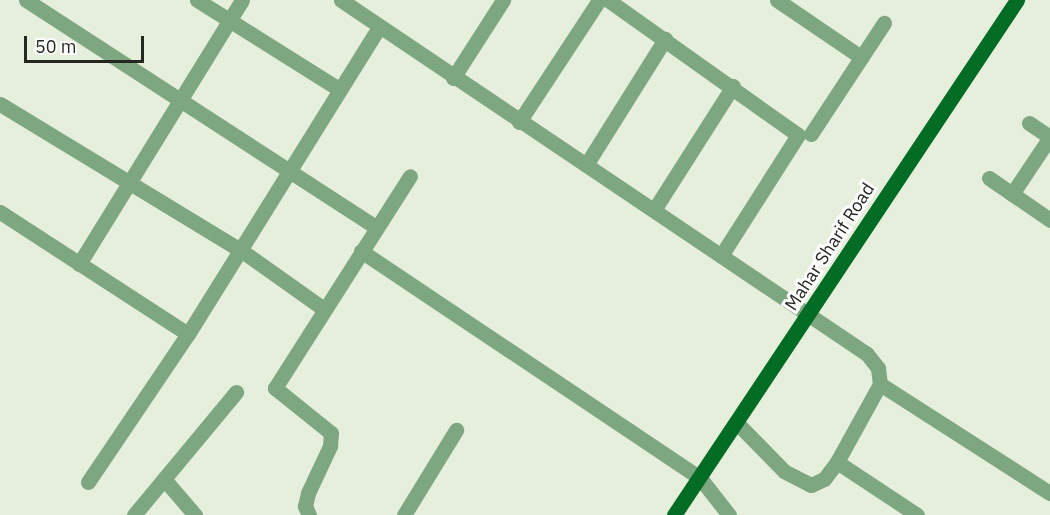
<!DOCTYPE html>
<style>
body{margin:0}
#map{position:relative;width:1050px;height:515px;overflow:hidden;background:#e6eedc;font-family:"IBM Plex Sans",sans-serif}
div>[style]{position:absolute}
.minor>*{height:15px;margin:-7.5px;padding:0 7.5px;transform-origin:7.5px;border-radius:7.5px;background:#7da780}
.major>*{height:15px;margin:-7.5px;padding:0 7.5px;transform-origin:7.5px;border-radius:7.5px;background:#016c24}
span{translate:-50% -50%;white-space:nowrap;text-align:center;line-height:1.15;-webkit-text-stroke:6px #fff;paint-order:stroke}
.street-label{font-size:18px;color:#252821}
.scale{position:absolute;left:24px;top:36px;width:120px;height:27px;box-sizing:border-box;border:3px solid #252821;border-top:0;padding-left:8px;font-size:18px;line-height:21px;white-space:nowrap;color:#252821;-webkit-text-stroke:4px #fff;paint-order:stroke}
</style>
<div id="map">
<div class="minor">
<i style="left:26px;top:0;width:416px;rotate:33deg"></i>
<i style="left:197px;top:0;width:168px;rotate:32.1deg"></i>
<i style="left:341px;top:0;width:634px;rotate:33.94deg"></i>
<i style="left:867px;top:354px;width:18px;rotate:52deg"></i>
<i style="left:878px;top:368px;width:16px;rotate:83deg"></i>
<i style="left:880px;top:384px;width:89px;rotate:118.9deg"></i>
<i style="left:837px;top:462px;width:21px;rotate:127deg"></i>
<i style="left:824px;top:479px;width:14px;rotate:155deg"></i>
<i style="left:811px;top:485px;width:30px;rotate:-153deg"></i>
<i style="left:784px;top:471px;width:67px;rotate:-134.4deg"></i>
<i style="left:608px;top:0;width:233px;rotate:35.4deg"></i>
<i style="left:798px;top:135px;width:143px;rotate:122.5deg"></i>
<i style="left:777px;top:0;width:102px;rotate:34.2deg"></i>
<i style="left:453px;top:78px;width:93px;rotate:-57.3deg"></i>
<i style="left:0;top:104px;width:283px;rotate:31.3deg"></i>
<i style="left:242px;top:251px;width:100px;rotate:35.3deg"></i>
<i style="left:519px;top:122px;width:146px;rotate:-56.7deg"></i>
<i style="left:1029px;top:123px;width:25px;rotate:34deg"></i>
<i style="left:811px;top:134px;width:133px;rotate:-56.7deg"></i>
<i style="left:586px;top:165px;width:149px;rotate:-57.9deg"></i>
<i style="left:989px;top:178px;width:74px;rotate:34.5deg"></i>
<i style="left:1012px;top:194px;width:69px;rotate:-56.3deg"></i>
<i style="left:654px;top:210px;width:147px;rotate:-57.5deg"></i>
<i style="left:0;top:212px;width:224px;rotate:33deg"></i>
<i style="left:361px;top:251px;width:408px;rotate:33.8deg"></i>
<i style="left:700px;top:478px;width:47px;rotate:51.9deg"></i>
<i style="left:79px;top:264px;width:310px;rotate:-58.3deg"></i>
<i style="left:880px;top:384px;width:202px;rotate:32.7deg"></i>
<i style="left:837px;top:462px;width:96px;rotate:33.5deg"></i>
<i style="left:164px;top:479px;width:48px;rotate:49.3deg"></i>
<i style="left:88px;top:482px;width:179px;rotate:-56deg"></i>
<i style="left:188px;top:334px;width:362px;rotate:-58.1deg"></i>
<i style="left:134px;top:515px;width:160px;rotate:-50.3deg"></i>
<i style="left:309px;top:515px;width:10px;rotate:-114deg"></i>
<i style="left:305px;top:506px;width:13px;rotate:-77deg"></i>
<i style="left:308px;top:493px;width:52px;rotate:-64.9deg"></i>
<i style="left:330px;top:446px;width:13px;rotate:-86deg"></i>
<i style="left:331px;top:433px;width:72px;rotate:-141.2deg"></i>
<i style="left:275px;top:388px;width:251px;rotate:-57.5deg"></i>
<i style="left:404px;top:515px;width:100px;rotate:-58.5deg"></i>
</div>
<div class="major">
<i style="left:674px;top:515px;width:619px;rotate:-56.34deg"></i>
</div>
<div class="street-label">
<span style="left:830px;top:247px;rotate:-57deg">Mahar Sharif Road</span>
</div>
<div class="scale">50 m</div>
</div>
